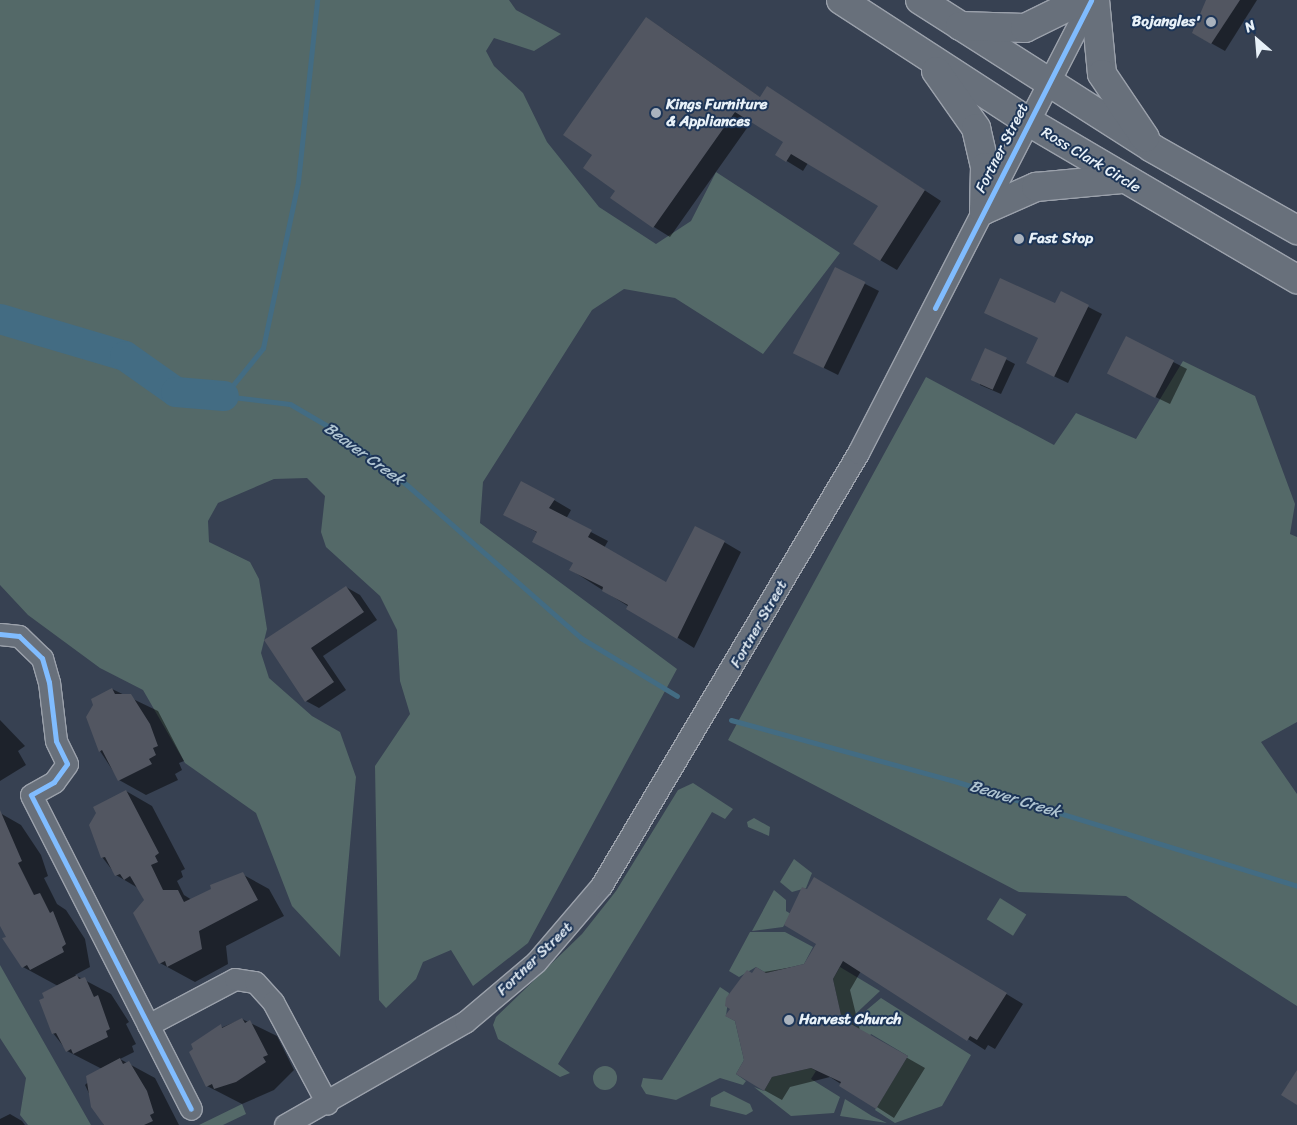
<!DOCTYPE html>
<style>
body{margin:0}
#map{position:relative;width:1297px;height:1125px;overflow:hidden;background:#374152;font-family:Sriracha,sans-serif}
div>[style]{position:absolute}
.green>*{inset:0;background:#546968;transform-origin:0 0}
.round{border-radius:50%}
.shadow>*{inset:0;background:#0007}
.stream>*{height:5px;margin:-2.5px;padding:0 2.5px;transform-origin:2.5px;border-radius:2.5px;background:#436c83}
.river>*{height:30px;margin:-15px;padding:0 15px;transform-origin:15px;border-radius:15px;background:#436c83}
.building>*{inset:0;background:#525661;transform-origin:0 0}
.roads{filter:drop-shadow(1px 0 #9ba1ab) drop-shadow(-1px 0 #9ba1ab) drop-shadow(0 1px #9ba1ab) drop-shadow(0 -1px #9ba1ab)}
.minor>*{height:21px;margin:-10.5px;padding:0 10.5px;transform-origin:10.5px;border-radius:10.5px;background:#68707b}
.highway>*{height:28px;margin:-14px;padding:0 14px;transform-origin:14px;border-radius:14px;background:#68707b}
.cycleway>*{height:5px;margin:-2.5px;padding:0 2.5px;transform-origin:2.5px;border-radius:2.5px;background:#80bcff}
.dots>*{width:14px;height:14px;translate:-50% -50%;box-sizing:border-box;border:2px solid #1d3557;border-radius:50%}
span{translate:-50% -50%;white-space:nowrap;text-align:center;line-height:1.15;-webkit-text-stroke:4px #1d3557;paint-order:stroke}
.poi-label{font-size:15px;color:#e8f1f8;font-weight:700}
.right{translate:-100% -50%;text-align:right}
.left{translate:0 -50%;text-align:left}
.street-label{font-size:15px;color:#e8f1f8}
.water-label{font-size:16px;color:#afc4d1;font-style:italic}
.north{position:absolute;left:1232px;top:15px;width:50px;height:50px;-webkit-text-stroke:4px #1d3557;paint-order:stroke;rotate:333deg;font-size:14px;font-weight:700;line-height:20px;text-align:center;color:#e8f1f8}
.north::after{content:'';display:block;margin:auto;width:18px;height:22px;background:#e8f1f8;clip-path:polygon(50% 0,100% 100%,50% 72%,0 100%)}
</style>
<div id="map">
<div class="green">
<i style="clip-path:polygon(0 0,509px 0,516px 10px,561px 34px,534px 51px,494px 38px,486px 51px,494px 66px,523px 93px,547px 142px,599px 207px,656px 244px,691px 221px,716px 172px,840px 253px,763px 354px,675px 298px,624px 289px,592px 310px,483px 482px,480px 523px,677px 669px,528px 943px,473px 986px,451px 950px,423px 962px,416px 979px,386px 1008px,379px 1000px,375px 766px,410px 714px,400px 681px,397px 630px,380px 596px,326px 547px,321px 532px,325px 496px,307px 478px,274px 479px,218px 503px,208px 521px,209px 542px,250px 562px,259px 579px,267px 629px,261px 653px,269px 678px,312px 716px,340px 732px,356px 777px,340px 957px,292px 906px,256px 813px,185px 763px,143px 690px,100px 668px,28px 615px,0 585px)"></i>
<i style="clip-path:polygon(1183px 361px,1255px 396px,1295px 504px,1290px 534px,1297px 537px,1297px 722px,1261px 742px,1297px 794px,1297px 1006px,1126px 896px,1019px 892px,728px 740px,926px 377px,1054px 445px,1076px 413px,1136px 439px)"></i>
<i style="clip-path:polygon(693px 783px,733px 809px,725px 819px,712px 812px,558px 1064px,570px 1073px,560px 1077px,498px 1039px,493px 1025px,496px 1017px,582px 934px,616px 891px,678px 790px)"></i>
<i style="clip-path:polygon(754px 818px,770px 827px,769px 836px,748px 827px,747px 822px)"></i>
<i style="clip-path:polygon(794px 859px,812px 873px,806px 888px,792px 892px,780px 882px)"></i>
<i style="clip-path:polygon(774px 890px,786px 900px,786px 911px,791px 914px,783px 927px,752px 931px)"></i>
<i style="left:1000px;top:898px;width:31px;height:25px;rotate:32deg"></i>
<i style="clip-path:polygon(750px 932px,785px 932px,813px 947px,804px 964px,766px 973px,756px 967px,739px 977px,729px 971px)"></i>
<i style="clip-path:polygon(0 965px,91px 1125px,28px 1125px,20px 1115px,26px 1078px,0 1038px)"></i>
<i style="clip-path:polygon(840px 967px,880px 991px,847px 1022px,842px 1019px,833px 979px)"></i>
<i style="clip-path:polygon(720px 987px,729px 993px,726px 1016px,735px 1021px,744px 1060px,736px 1074px,746px 1081px,743px 1085px,720px 1078px,676px 1100px,646px 1094px,641px 1086px,643px 1078px,662px 1080px)"></i>
<i style="clip-path:polygon(881px 998px,971px 1055px,942px 1106px,895px 1123px,875px 1110px,908px 1056px,871px 1034px,857px 1056px,850px 1024px)"></i>
<i class="round" style="left:593px;top:1066px;width:24px;height:24px"></i>
<i style="clip-path:polygon(811px 1068px,816px 1071px,811px 1079px,840px 1097px,834px 1113px,791px 1116px,754px 1087px,764px 1091px,772px 1077px)"></i>
<i style="clip-path:polygon(724px 1091px,750px 1104px,753px 1111px,746px 1115px,710px 1106px,711px 1098px)"></i>
<i style="clip-path:polygon(845px 1099px,872px 1116px,887px 1123px,840px 1116px)"></i>
<i style="clip-path:polygon(242px 1104px,246px 1114px,223px 1125px,199px 1125px)"></i>
</div>
<div class="shadow">
<i style="clip-path:polygon(1209px 0,1257px 0,1225px 51px,1193px 33px)"></i>
<i style="clip-path:polygon(663px 29px,761px 98px,784px 98px,941px 201px,897px 270px,880px 260px,879px 205px,808px 163px,803px 171px,777px 155px,785px 142px,752px 121px,670px 237px,654px 227px,617px 190px,594px 155px)"></i>
<i style="clip-path:polygon(836px 269px,879px 291px,838px 375px,808px 360px)"></i>
<i style="clip-path:polygon(1061px 293px,1102px 314px,1068px 383px,1041px 370px,1039px 338px)"></i>
<i style="clip-path:polygon(1126px 338px,1187px 369px,1170px 404px,1122px 381px)"></i>
<i style="clip-path:polygon(986px 349px,1015px 364px,1001px 394px,980px 385px)"></i>
<i style="clip-path:polygon(554px 500px,571px 510px,566px 519px,608px 541px,604px 548px,666px 584px,724px 542px,741px 552px,694px 648px,571px 570px,574px 563px,534px 542px,538px 533px,522px 524px)"></i>
<i style="clip-path:polygon(346px 587px,360px 595px,377px 620px,323px 656px,346px 690px,319px 708px,306px 701px,266px 641px)"></i>
<i style="clip-path:polygon(112px 689px,158px 711px,184px 761px,179px 763px,182px 770px,175px 774px,178px 780px,146px 795px,119px 780px,100px 751px)"></i>
<i style="clip-path:polygon(0 720px,25px 746px,18px 751px,26px 765px,0 781px)"></i>
<i style="clip-path:polygon(126px 791px,152px 806px,185px 869px,181px 871px,183px 877px,177px 881px,184px 895px,192px 900px,242px 874px,269px 889px,284px 916px,226px 946px,228px 964px,195px 982px,160px 963px,145px 901px,138px 888px,116px 875px,102px 857px)"></i>
<i style="clip-path:polygon(0 813px,21px 825px,41px 855px,48px 876px,44px 878px,57px 904px,66px 910px,85px 939px,90px 967px,75px 975px,111px 994px,129px 1022px,126px 1024px,136px 1044px,132px 1046px,134px 1052px,120px 1059px,155px 1078px,179px 1125px,104px 1125px,85px 1085px,102px 1069px,67px 1051px,53px 1033px,43px 993px,58px 986px,23px 967px,0 923px)"></i>
<i style="clip-path:polygon(832px 889px,1023px 1004px,995px 1049px,988px 1045px,985px 1050px,861px 971px,850px 990px,860px 1031px,925px 1068px,894px 1118px,830px 1077px,790px 1087px,782px 1100px,764px 1090px,746px 1060px,736px 1021px,752px 974px,805px 965px,817px 944px,807px 891px)"></i>
<i style="clip-path:polygon(242px 1019px,277px 1036px,294px 1070px,274px 1090px,242px 1104px,207px 1086px,211px 1032px)"></i>
<i style="clip-path:polygon(10px 1114px,22px 1121px,25px 1125px,0 1125px,0 1119px)"></i>
</div>
<div class="stream">
<i style="left:224px;top:396px;width:66px;rotate:6.9deg"></i>
<i style="left:290px;top:404px;width:56px;rotate:30.3deg"></i>
<i style="left:338px;top:432px;width:87px;rotate:37.5deg"></i>
<i style="left:407px;top:485px;width:232px;rotate:41.3deg"></i>
<i style="left:581px;top:638px;width:112px;rotate:31.1deg"></i>
<i style="left:224px;top:396px;width:62px;rotate:-50.9deg"></i>
<i style="left:263px;top:348px;width:170px;rotate:-78.1deg"></i>
<i style="left:298px;top:182px;width:183px;rotate:-84deg"></i>
<i style="left:731px;top:720px;width:228px;rotate:15.3deg"></i>
<i style="left:951px;top:780px;width:362px;rotate:17deg"></i>
</div>
<div class="river">
<i style="left:0;top:319px;width:130px;rotate:16.5deg"></i>
<i style="left:125px;top:356px;width:62px;rotate:35.2deg"></i>
<i style="left:176px;top:392px;width:48px;rotate:4.8deg"></i>
</div>
<div class="building">
<i style="clip-path:polygon(1206px 0,1240px 0,1211px 44px,1192px 33px)"></i>
<i style="clip-path:polygon(646px 17px,760px 97px,767px 86px,925px 190px,880px 261px,853px 244px,878px 206px,791px 154px,786px 162px,775px 155px,783px 142px,735px 112px,653px 228px,610px 198px,615px 191px,583px 168px,592px 155px,563px 135px)"></i>
<i style="left:835px;top:267px;width:34px;height:96px;rotate:26deg"></i>
<i style="clip-path:polygon(1000px 278px,1055px 303px,1061px 291px,1089px 305px,1054px 377px,1026px 363px,1038px 338px,984px 313px)"></i>
<i style="left:1126px;top:336px;width:54px;height:42px;rotate:27deg"></i>
<i style="left:985px;top:348px;width:24px;height:35px;rotate:24deg"></i>
<i style="clip-path:polygon(521px 481px,555px 499px,549px 508px,592px 530px,588px 537px,666px 582px,695px 526px,725px 541px,677px 639px,626px 609px,628px 605px,602px 591px,603px 587px,569px 570px,573px 563px,532px 542px,537px 532px,503px 515px)"></i>
<i style="clip-path:polygon(346px 586px,364px 612px,311px 648px,334px 682px,305px 702px,264px 640px)"></i>
<i style="clip-path:polygon(112px 688px,115px 694px,131px 694px,150px 724px,158px 746px,153px 748px,156px 755px,149px 759px,152px 764px,118px 781px,102px 750px,99px 752px,86px 717px,93px 705px,91px 699px)"></i>
<i style="clip-path:polygon(126px 790px,159px 853px,155px 856px,158px 862px,151px 865px,163px 890px,178px 890px,184px 902px,211px 889px,210px 885px,243px 872px,258px 900px,199px 931px,202px 949px,167px 967px,165px 961px,159px 964px,133px 913px,144px 900px,130px 876px,124px 880px,120px 874px,115px 876px,105px 857px,101px 858px,89px 825px,96px 813px,93px 807px)"></i>
<i style="clip-path:polygon(0 810px,22px 861px,18px 863px,34px 895px,40px 893px,50px 913px,53px 911px,66px 944px,62px 947px,64px 952px,30px 970px,27px 965px,22px 968px,2px 938px,6px 937px,0 926px)"></i>
<i style="clip-path:polygon(814px 877px,1007px 993px,977px 1040px,970px 1036px,967px 1041px,843px 961px,833px 979px,842px 1019px,908px 1056px,876px 1109px,839px 1086px,841px 1082px,811px 1068px,772px 1077px,764px 1091px,736px 1074px,744px 1060px,735px 1021px,725px 1016px,730px 1009px,725px 1006px,726px 998px,747px 970px,752px 973px,756px 967px,766px 973px,804px 964px,816px 944px,784px 925px,802px 887px,807px 889px)"></i>
<i style="clip-path:polygon(77px 975px,79px 979px,85px 977px,94px 997px,98px 995px,110px 1029px,106px 1031px,108px 1037px,73px 1054px,71px 1049px,66px 1052px,56px 1033px,52px 1034px,39px 1000px,44px 998px,42px 993px)"></i>
<i style="clip-path:polygon(242px 1018px,245px 1023px,250px 1020px,268px 1055px,263px 1057px,266px 1062px,236px 1082px,214px 1089px,212px 1084px,206px 1087px,189px 1052px,193px 1049px,191px 1044px,221px 1024px,222px 1028px)"></i>
<i style="clip-path:polygon(120px 1058px,123px 1064px,129px 1061px,147px 1091px,154px 1113px,150px 1115px,153px 1121px,144px 1125px,104px 1125px,91px 1107px,86px 1076px)"></i>
<i style="clip-path:polygon(1297px 1070px,1297px 1105px,1281px 1095px)"></i>
</div>
<div class="roads">
<div class="minor">
<i style="left:0;top:634px;width:19px;rotate:6deg"></i>
<i style="left:19px;top:636px;width:32px;rotate:44deg"></i>
<i style="left:42px;top:658px;width:25px;rotate:74deg"></i>
<i style="left:49px;top:682px;width:59px;rotate:83.2deg"></i>
<i style="left:56px;top:741px;width:25px;rotate:64deg"></i>
<i style="left:67px;top:764px;width:22px;rotate:126deg"></i>
<i style="left:54px;top:782px;width:26px;rotate:151deg"></i>
<i style="left:31px;top:795px;width:352px;rotate:63deg"></i>
<i style="left:148px;top:1025px;width:98px;rotate:-27.9deg"></i>
<i style="left:235px;top:979px;width:20px;rotate:9deg"></i>
<i style="left:255px;top:982px;width:27px;rotate:48deg"></i>
<i style="left:273px;top:1002px;width:115px;rotate:61.9deg"></i>
<i style="left:285px;top:1125px;width:207px;rotate:-29.8deg"></i>
<i style="left:465px;top:1022px;width:93px;rotate:-40.2deg"></i>
<i style="left:536px;top:962px;width:100px;rotate:-49.5deg"></i>
<i style="left:601px;top:886px;width:504px;rotate:-59.31deg"></i>
<i style="left:858px;top:453px;width:509px;rotate:-62.78deg"></i>
</div>
<div class="highway">
<i style="left:841px;top:0;width:224px;rotate:33deg"></i>
<i style="left:1029px;top:122px;width:311px;rotate:30.4deg"></i>
<i style="left:920px;top:0;width:275px;rotate:32.5deg"></i>
<i style="left:1152px;top:148px;width:167px;rotate:29.5deg"></i>
<i style="left:1095px;top:0;width:74px;rotate:84.6deg"></i>
<i style="left:1102px;top:74px;width:77px;rotate:56.1deg"></i>
<i style="left:960px;top:26px;width:65px;rotate:1.8deg"></i>
<i style="left:1025px;top:28px;width:64px;rotate:-26.2deg"></i>
<i style="left:936px;top:71px;width:70px;rotate:54.9deg"></i>
<i style="left:976px;top:128px;width:40px;rotate:77deg"></i>
<i style="left:985px;top:167px;width:43px;rotate:91.3deg"></i>
<i style="left:984px;top:210px;width:57px;rotate:-23.9deg"></i>
<i style="left:1036px;top:187px;width:86px;rotate:-5.3deg"></i>
</div>
</div>
<div class="cycleway">
<i style="left:935px;top:308px;width:345px;rotate:-63.1deg"></i>
<i style="left:0;top:634px;width:19px;rotate:6deg"></i>
<i style="left:19px;top:636px;width:32px;rotate:44deg"></i>
<i style="left:42px;top:658px;width:25px;rotate:74deg"></i>
<i style="left:49px;top:682px;width:59px;rotate:83.2deg"></i>
<i style="left:56px;top:741px;width:25px;rotate:64deg"></i>
<i style="left:67px;top:764px;width:22px;rotate:126deg"></i>
<i style="left:54px;top:782px;width:26px;rotate:151deg"></i>
<i style="left:31px;top:795px;width:352px;rotate:63deg"></i>
</div>
<div class="dots">
<i style="left:1211px;top:22px;background:#aab3be"></i>
<i style="left:656px;top:113px;background:#aab3be"></i>
<i style="left:1019px;top:239px;background:#aab3be"></i>
<i style="left:789px;top:1020px;background:#aab3be"></i>
</div>
<div class="poi-label">
<span class="right" style="left:1201px;top:22px">Bojangles'</span>
<span class="left" style="left:666px;top:113px">Kings Furniture<br>&amp; Appliances</span>
<span class="left" style="left:1029px;top:239px">Fast Stop</span>
<span class="left" style="left:799px;top:1020px">Harvest Church</span>
</div>
<div class="street-label">
<span style="left:1002px;top:148px;rotate:-63deg">Fortner Street</span>
<span style="left:1091px;top:160px;rotate:31deg">Ross Clark Circle</span>
<span style="left:759px;top:624px;rotate:-60deg">Fortner Street</span>
<span style="left:535px;top:959px;rotate:-44deg">Fortner Street</span>
</div>
<div class="water-label">
<span style="left:364px;top:454px;rotate:36deg">Beaver Creek</span>
<span style="left:1015px;top:799px;rotate:17deg">Beaver Creek</span>
</div>
<div class="north">N</div>
</div>
